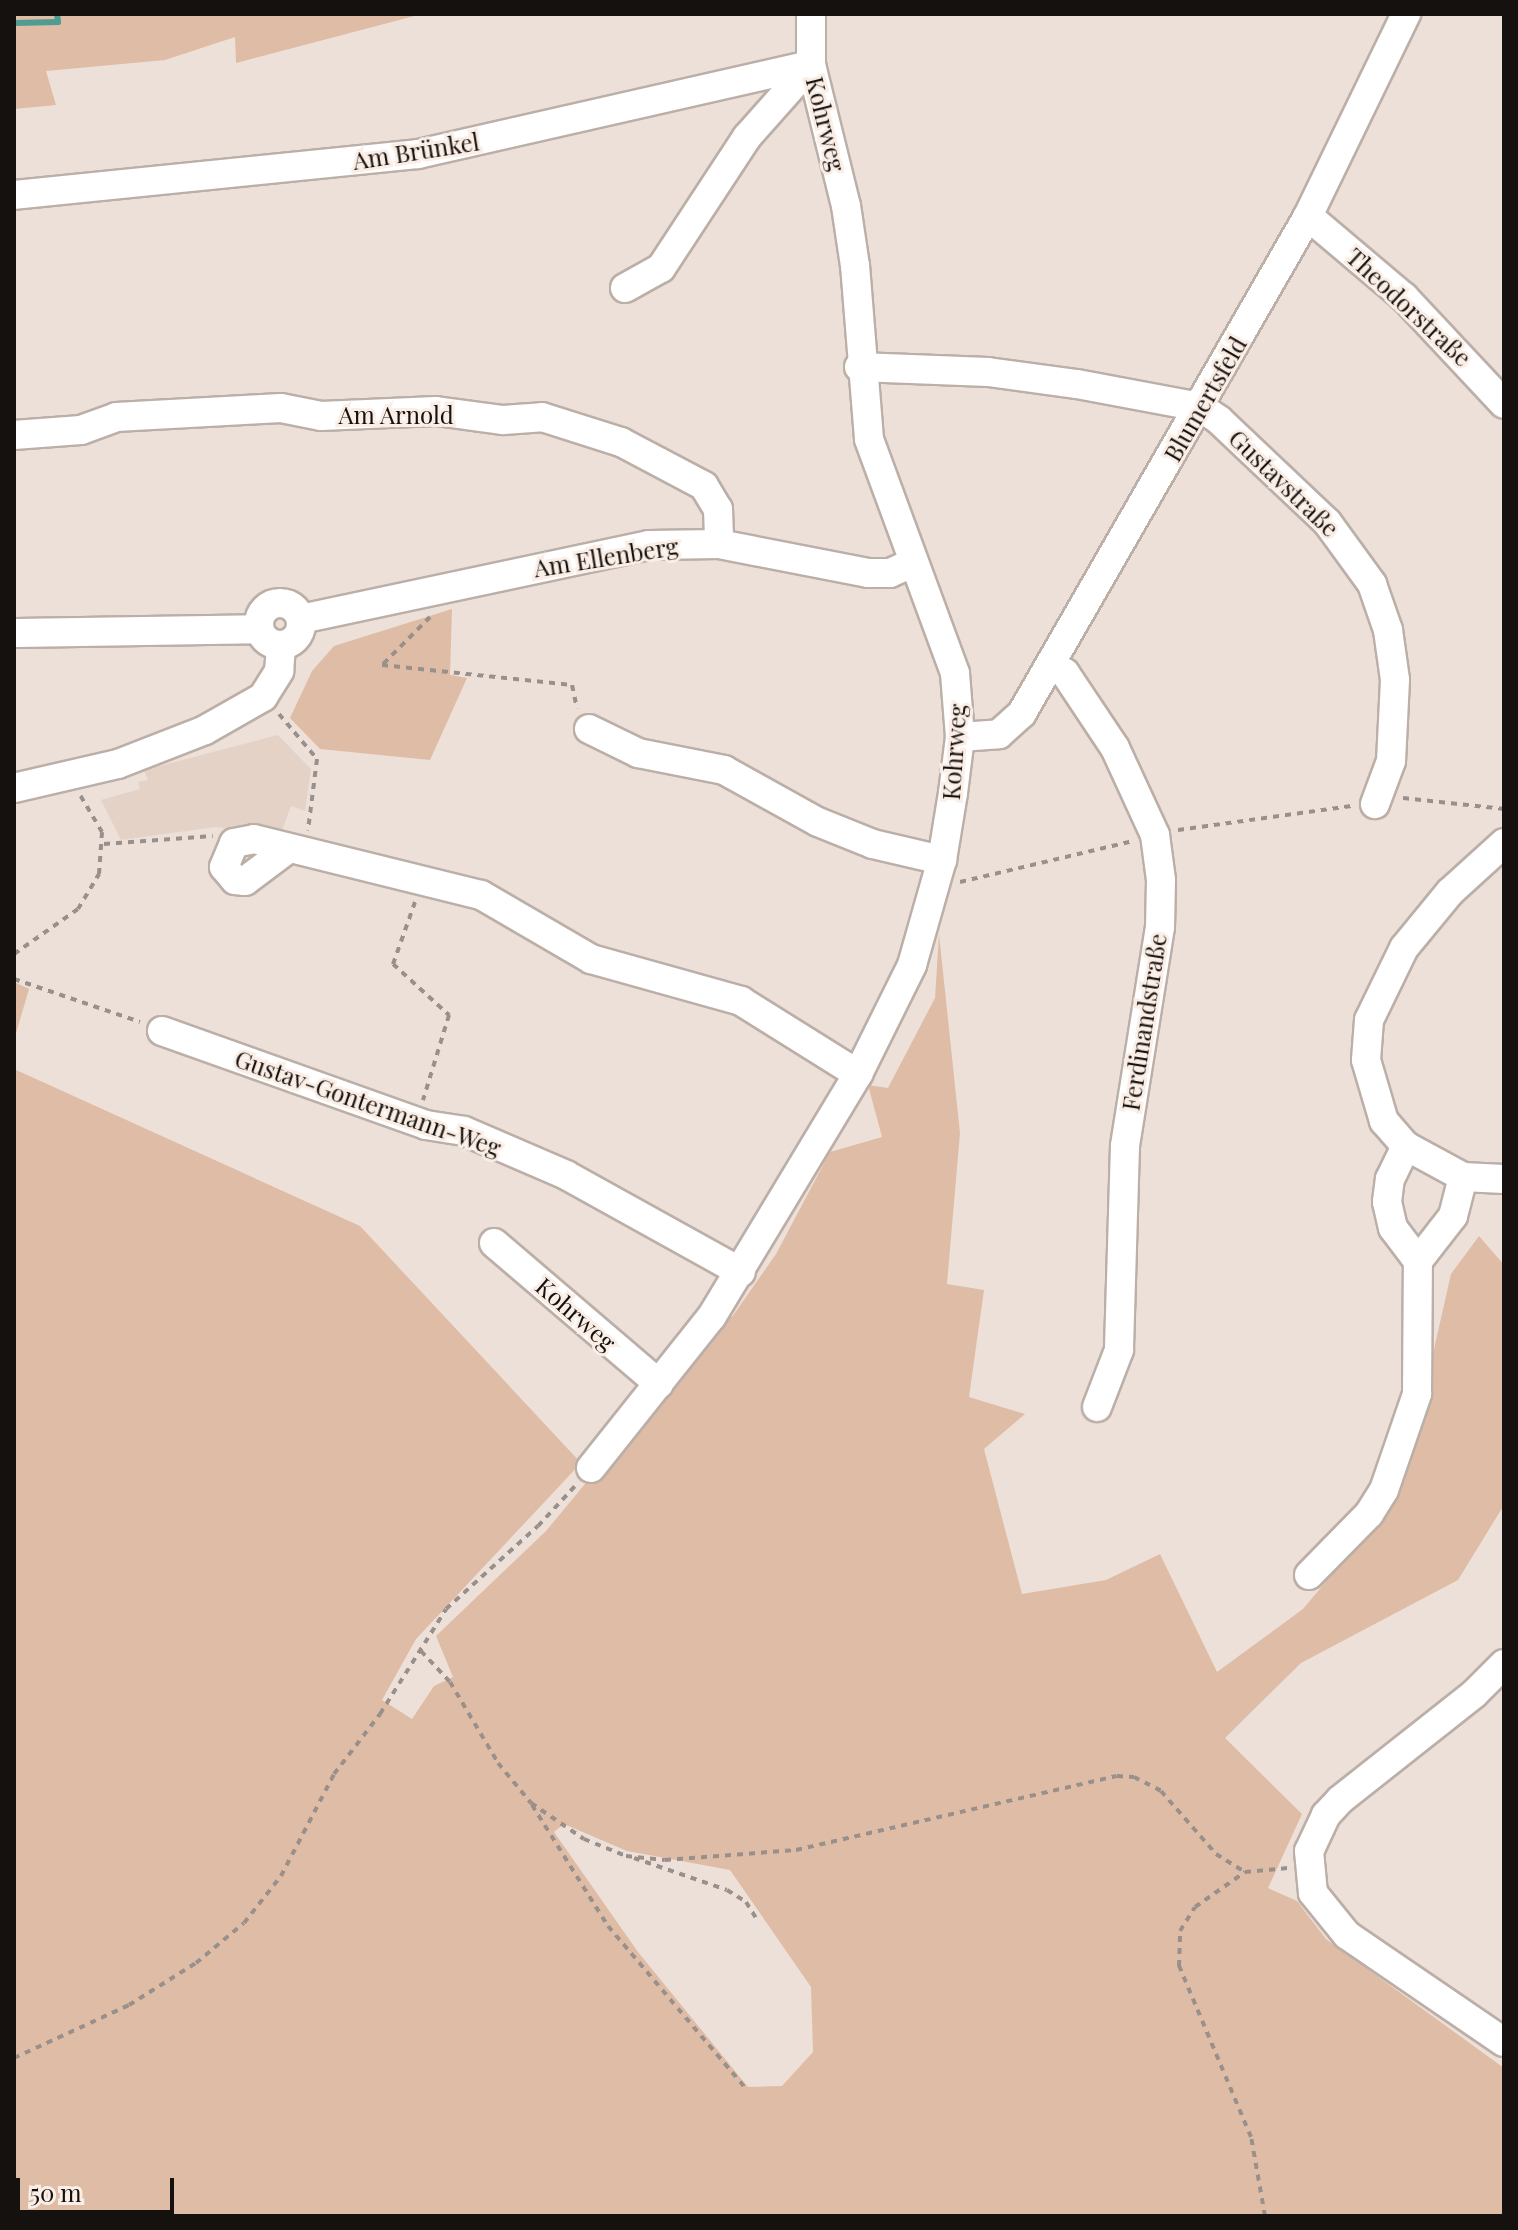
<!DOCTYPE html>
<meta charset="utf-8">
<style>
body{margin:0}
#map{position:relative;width:1518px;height:2230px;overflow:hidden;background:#ede0d9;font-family:"Playfair Display",serif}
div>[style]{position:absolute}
.built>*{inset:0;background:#e5d2c6}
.green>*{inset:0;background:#dfbca5}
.stream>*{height:6px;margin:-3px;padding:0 3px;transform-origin:3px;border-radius:3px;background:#4e9c92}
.path>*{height:4px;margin-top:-2px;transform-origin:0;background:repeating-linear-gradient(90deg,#9a908b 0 6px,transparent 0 12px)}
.roads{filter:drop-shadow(2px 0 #bbafa8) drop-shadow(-2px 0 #bbafa8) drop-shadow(0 2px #bbafa8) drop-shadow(0 -2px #bbafa8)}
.minor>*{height:28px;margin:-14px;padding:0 14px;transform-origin:14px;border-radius:14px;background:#fff}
.minor>.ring{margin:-14px;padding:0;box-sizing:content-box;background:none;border:28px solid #fff;border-radius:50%}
span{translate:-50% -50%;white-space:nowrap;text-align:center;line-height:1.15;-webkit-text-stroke:6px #faeee6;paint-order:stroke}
.street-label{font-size:24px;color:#15110e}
.frame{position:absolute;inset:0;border:16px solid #15110e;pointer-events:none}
.scale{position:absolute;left:16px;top:2178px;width:158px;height:36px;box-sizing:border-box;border:4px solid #15110e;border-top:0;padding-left:10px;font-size:24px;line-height:28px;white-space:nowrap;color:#15110e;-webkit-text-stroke:6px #faeee6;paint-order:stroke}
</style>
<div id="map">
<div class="built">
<i style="clip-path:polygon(278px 735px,311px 769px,305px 811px,291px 806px,280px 836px,216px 827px,121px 840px,101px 800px,140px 789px,138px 782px,148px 780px,144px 770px)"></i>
</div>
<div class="green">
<i style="clip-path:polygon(14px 14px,422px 14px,236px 63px,235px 37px,165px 60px,46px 71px,56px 105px,14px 109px)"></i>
<i style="clip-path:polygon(452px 609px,450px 675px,467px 678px,430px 760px,320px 749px,290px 718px,312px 671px,334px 646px)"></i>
<i style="clip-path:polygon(evenodd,939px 934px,960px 1133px,947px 1284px,984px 1290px,969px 1397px,1025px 1414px,984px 1449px,1022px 1594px,1106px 1580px,1160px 1554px,1217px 1672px,1303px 1609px,1369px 1530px,1410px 1455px,1451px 1274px,1479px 1236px,1504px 1265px,1504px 1505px,1458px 1580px,1301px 1663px,1225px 1738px,1302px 1814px,1268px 1888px,1297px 1901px,1326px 1939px,1504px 2068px,1504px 2216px,14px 2216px,14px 1069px,360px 1226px,581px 1463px,416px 1639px,382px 1700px,412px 1719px,434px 1686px,453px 1677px,436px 1636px,546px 1531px,726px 1314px,732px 1317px,776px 1254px,830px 1152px,882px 1137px,868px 1085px,888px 1088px,935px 998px,939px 934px,564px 1824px,627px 1851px,730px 1870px,811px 1987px,813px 2052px,782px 2086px,748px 2087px,638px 1952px,554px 1832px,564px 1824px)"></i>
<i style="clip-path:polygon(14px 982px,29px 989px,14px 1040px)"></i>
</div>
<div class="stream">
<i style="left:14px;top:23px;width:44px;rotate:-1.3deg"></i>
<i style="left:58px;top:22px;width:8px;rotate:-97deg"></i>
</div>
<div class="path">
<i style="left:430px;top:617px;width:68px;rotate:135deg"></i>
<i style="left:382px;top:665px;width:191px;rotate:6deg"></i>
<i style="left:572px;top:685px;width:24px;rotate:78deg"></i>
<i style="left:279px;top:714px;width:59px;rotate:49.8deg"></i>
<i style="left:317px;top:759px;width:72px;rotate:97.2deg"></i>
<i style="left:1403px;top:798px;width:102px;rotate:6.2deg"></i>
<i style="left:1178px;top:830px;width:175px;rotate:-7.9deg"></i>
<i style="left:104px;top:844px;width:109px;rotate:-4.2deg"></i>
<i style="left:960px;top:882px;width:179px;rotate:-13.3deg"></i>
<i style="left:415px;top:902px;width:66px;rotate:109.5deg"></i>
<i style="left:393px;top:964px;width:76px;rotate:42.3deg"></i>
<i style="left:449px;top:1015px;width:89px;rotate:107deg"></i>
<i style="left:14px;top:954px;width:78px;rotate:-35.1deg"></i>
<i style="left:78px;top:909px;width:41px;rotate:-59deg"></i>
<i style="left:99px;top:874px;width:42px;rotate:-85.9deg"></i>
<i style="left:102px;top:832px;width:43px;rotate:-120.7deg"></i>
<i style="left:14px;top:979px;width:133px;rotate:18.8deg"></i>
<i style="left:421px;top:1651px;width:42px;rotate:46.9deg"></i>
<i style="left:450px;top:1682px;width:94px;rotate:59.3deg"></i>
<i style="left:498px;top:1763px;width:52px;rotate:50.5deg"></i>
<i style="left:531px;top:1803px;width:64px;rotate:34.2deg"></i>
<i style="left:584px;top:1839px;width:45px;rotate:22deg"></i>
<i style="left:532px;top:1805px;width:143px;rotate:57.9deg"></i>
<i style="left:608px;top:1926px;width:215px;rotate:49.7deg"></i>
<i style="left:626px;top:1856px;width:39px;rotate:6deg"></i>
<i style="left:665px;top:1860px;width:131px;rotate:-4.4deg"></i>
<i style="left:796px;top:1850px;width:329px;rotate:-13deg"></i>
<i style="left:1117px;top:1776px;width:17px;rotate:3deg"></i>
<i style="left:1134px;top:1777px;width:30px;rotate:27deg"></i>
<i style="left:1161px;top:1791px;width:84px;rotate:48.9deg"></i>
<i style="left:1216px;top:1854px;width:34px;rotate:32deg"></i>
<i style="left:634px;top:1858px;width:98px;rotate:19deg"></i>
<i style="left:727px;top:1890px;width:22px;rotate:32deg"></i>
<i style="left:746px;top:1902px;width:19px;rotate:58deg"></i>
<i style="left:14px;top:2058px;width:127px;rotate:-24.7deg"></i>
<i style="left:129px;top:2005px;width:79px;rotate:-32.1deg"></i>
<i style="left:196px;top:1963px;width:62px;rotate:-39.8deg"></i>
<i style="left:244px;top:1923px;width:60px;rotate:-51.8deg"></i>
<i style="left:281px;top:1876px;width:115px;rotate:-62.5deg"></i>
<i style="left:334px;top:1774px;width:76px;rotate:-52.5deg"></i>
<i style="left:380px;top:1714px;width:124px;rotate:-57.8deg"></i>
<i style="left:446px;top:1609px;width:124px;rotate:-42.1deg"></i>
<i style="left:538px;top:1526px;width:54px;rotate:-47.2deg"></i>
<i style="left:1265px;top:2216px;width:80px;rotate:-100deg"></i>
<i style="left:1251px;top:2137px;width:186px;rotate:-112.8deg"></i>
<i style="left:1179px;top:1966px;width:35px;rotate:-88deg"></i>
<i style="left:1180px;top:1931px;width:28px;rotate:-58deg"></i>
<i style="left:1195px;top:1907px;width:61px;rotate:-35deg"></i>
<i style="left:1245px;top:1872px;width:43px;rotate:-5.3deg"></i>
</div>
<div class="roads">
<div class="minor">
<i style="left:14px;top:195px;width:406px;rotate:-5.8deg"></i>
<i style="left:418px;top:154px;width:403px;rotate:-12.8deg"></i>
<i style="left:1308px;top:216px;width:126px;rotate:40.2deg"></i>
<i style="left:1404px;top:297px;width:146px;rotate:46.9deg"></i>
<i style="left:625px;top:288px;width:41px;rotate:-29.1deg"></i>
<i style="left:661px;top:268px;width:157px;rotate:-56.7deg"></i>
<i style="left:747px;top:137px;width:96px;rotate:-48.4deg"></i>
<i style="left:859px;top:367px;width:129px;rotate:2.2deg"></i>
<i style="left:988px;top:372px;width:90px;rotate:7.7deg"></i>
<i style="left:1077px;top:384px;width:125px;rotate:10.6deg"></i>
<i style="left:1200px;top:407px;width:23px;rotate:34deg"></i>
<i style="left:1219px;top:420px;width:149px;rotate:43.4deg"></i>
<i style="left:1327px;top:522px;width:77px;rotate:54deg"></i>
<i style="left:1372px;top:584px;width:49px;rotate:70.8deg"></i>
<i style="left:1388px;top:630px;width:50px;rotate:82deg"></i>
<i style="left:1395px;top:680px;width:81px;rotate:92.8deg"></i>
<i style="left:1391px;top:761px;width:46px;rotate:110.4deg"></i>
<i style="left:14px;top:435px;width:67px;rotate:-4.3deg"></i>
<i style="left:81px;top:430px;width:37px;rotate:-20deg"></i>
<i style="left:116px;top:417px;width:165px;rotate:-3.1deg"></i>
<i style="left:281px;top:408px;width:41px;rotate:11.3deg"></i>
<i style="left:321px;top:416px;width:115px;rotate:-2.5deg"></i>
<i style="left:436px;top:411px;width:68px;rotate:7.7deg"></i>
<i style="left:503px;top:420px;width:39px;rotate:-4deg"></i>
<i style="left:542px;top:417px;width:83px;rotate:17.6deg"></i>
<i style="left:621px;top:442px;width:94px;rotate:27.9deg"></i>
<i style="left:704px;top:486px;width:27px;rotate:59deg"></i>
<i style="left:718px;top:509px;width:35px;rotate:88deg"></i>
<i class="ring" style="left:259px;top:603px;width:14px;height:14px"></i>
<i style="left:301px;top:619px;width:356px;rotate:-12deg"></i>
<i style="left:649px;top:545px;width:70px;rotate:-0.8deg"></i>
<i style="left:719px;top:544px;width:152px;rotate:11deg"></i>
<i style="left:868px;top:573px;width:22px"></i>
<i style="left:890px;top:573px;width:24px;rotate:-24deg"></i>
<i style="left:14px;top:633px;width:245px;rotate:-0.9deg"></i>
<i style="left:1051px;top:664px;width:17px;rotate:33deg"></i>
<i style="left:1065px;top:673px;width:90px;rotate:56.3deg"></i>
<i style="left:1115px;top:748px;width:96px;rotate:65.3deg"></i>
<i style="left:1155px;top:835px;width:45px;rotate:82.4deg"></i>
<i style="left:1161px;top:880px;width:47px;rotate:91.2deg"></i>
<i style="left:1160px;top:927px;width:222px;rotate:99.1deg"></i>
<i style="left:1125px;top:1146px;width:204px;rotate:91.7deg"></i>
<i style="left:1119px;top:1350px;width:61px;rotate:111.1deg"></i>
<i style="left:589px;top:729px;width:55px;rotate:26.1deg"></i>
<i style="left:638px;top:753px;width:88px;rotate:11.2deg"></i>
<i style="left:724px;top:770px;width:107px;rotate:29deg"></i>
<i style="left:818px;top:822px;width:59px;rotate:21.8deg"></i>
<i style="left:873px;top:844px;width:71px;rotate:13.1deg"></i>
<i style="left:960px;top:737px;width:39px;rotate:-4deg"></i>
<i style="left:999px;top:734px;width:31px;rotate:-42deg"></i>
<i style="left:1022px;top:713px;width:573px;rotate:-60.08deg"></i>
<i style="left:1308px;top:216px;width:225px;rotate:-64.1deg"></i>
<i style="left:14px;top:788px;width:107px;rotate:-13deg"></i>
<i style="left:118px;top:764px;width:93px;rotate:-21.3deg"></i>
<i style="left:205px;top:730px;width:67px;rotate:-29.6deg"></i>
<i style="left:263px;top:697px;width:31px;rotate:-58deg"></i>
<i style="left:279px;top:671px;width:25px;rotate:-85deg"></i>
<i style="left:1504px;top:843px;width:73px;rotate:137.8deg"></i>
<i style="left:1450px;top:892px;width:72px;rotate:129.4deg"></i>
<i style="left:1404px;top:948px;width:80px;rotate:115.9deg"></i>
<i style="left:1369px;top:1020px;width:40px;rotate:94.3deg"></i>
<i style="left:1366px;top:1060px;width:64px;rotate:73.6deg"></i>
<i style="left:1384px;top:1121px;width:33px;rotate:49deg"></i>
<i style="left:1406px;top:1146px;width:65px;rotate:28.5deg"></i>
<i style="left:1463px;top:1177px;width:41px;rotate:2.8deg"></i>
<i style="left:285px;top:851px;width:50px;rotate:143.1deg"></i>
<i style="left:245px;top:881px;width:10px;rotate:-174deg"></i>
<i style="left:235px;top:880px;width:17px;rotate:-130deg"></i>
<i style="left:224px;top:867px;width:26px;rotate:-67deg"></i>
<i style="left:234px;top:843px;width:20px;rotate:-11deg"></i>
<i style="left:254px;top:839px;width:234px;rotate:13.9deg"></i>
<i style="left:481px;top:895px;width:127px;rotate:30.2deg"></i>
<i style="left:591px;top:959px;width:156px;rotate:15.6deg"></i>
<i style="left:741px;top:1001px;width:138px;rotate:32deg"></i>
<i style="left:162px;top:1031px;width:280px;rotate:19.6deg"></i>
<i style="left:426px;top:1125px;width:38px;rotate:9deg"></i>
<i style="left:464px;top:1131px;width:111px;rotate:23.3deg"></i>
<i style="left:566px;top:1175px;width:200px;rotate:29deg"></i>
<i style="left:494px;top:1243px;width:217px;rotate:40.5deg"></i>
<i style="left:1418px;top:1261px;width:57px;rotate:-52.1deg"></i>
<i style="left:1453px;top:1216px;width:40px;rotate:-75.6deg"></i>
<i style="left:591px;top:1468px;width:194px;rotate:-51.5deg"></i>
<i style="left:712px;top:1316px;width:283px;rotate:-58.9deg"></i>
<i style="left:858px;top:1074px;width:122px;rotate:-63.6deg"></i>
<i style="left:912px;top:965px;width:109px;rotate:-74.1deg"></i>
<i style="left:942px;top:860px;width:68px;rotate:-80.7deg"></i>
<i style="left:953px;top:793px;width:56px;rotate:-82.9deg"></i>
<i style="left:960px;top:737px;width:64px;rotate:-94.5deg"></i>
<i style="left:955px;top:673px;width:249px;rotate:-110.2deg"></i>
<i style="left:869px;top:439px;width:174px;rotate:-94.6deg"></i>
<i style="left:855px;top:266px;width:61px;rotate:-98.5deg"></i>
<i style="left:846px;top:206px;width:145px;rotate:-103.9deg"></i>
<i style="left:811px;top:65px;width:51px;rotate:-90deg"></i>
<i style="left:1309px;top:1575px;width:86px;rotate:-45.5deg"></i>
<i style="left:1369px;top:1514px;width:28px;rotate:-58deg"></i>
<i style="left:1384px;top:1490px;width:102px;rotate:-71deg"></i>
<i style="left:1417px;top:1394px;width:133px;rotate:-89.6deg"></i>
<i style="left:1418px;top:1261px;width:41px;rotate:-127.1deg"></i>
<i style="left:1393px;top:1228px;width:27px;rotate:-103deg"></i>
<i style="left:1387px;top:1202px;width:23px;rotate:-83deg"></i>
<i style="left:1390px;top:1179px;width:37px;rotate:-64deg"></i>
<i style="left:1504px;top:1664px;width:42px;rotate:135deg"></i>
<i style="left:1474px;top:1694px;width:171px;rotate:141.7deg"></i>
<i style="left:1340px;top:1800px;width:21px;rotate:133deg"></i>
<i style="left:1326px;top:1815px;width:40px;rotate:115deg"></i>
<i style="left:1309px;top:1851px;width:42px;rotate:84.6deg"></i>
<i style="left:1313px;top:1893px;width:54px;rotate:51deg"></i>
<i style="left:1347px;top:1935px;width:190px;rotate:34.3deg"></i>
</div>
</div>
<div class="street-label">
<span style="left:826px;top:124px;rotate:76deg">Kohrweg</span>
<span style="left:416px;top:151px;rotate:-9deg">Am Brünkel</span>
<span style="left:1409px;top:307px;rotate:43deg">Theodorstraße</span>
<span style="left:1205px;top:399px;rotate:-60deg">Blumertsfeld</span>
<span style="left:396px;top:415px">Am Arnold</span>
<span style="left:1284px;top:483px;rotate:44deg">Gustavstraße</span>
<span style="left:606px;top:557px;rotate:-9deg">Am Ellenberg</span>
<span style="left:954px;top:752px;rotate:-86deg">Kohrweg</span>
<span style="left:1144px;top:1022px;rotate:-81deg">Ferdinandstraße</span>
<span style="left:368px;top:1103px;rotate:19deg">Gustav-Gontermann-Weg</span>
<span style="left:576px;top:1314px;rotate:41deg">Kohrweg</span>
</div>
<div class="frame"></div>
<div class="scale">50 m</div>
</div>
